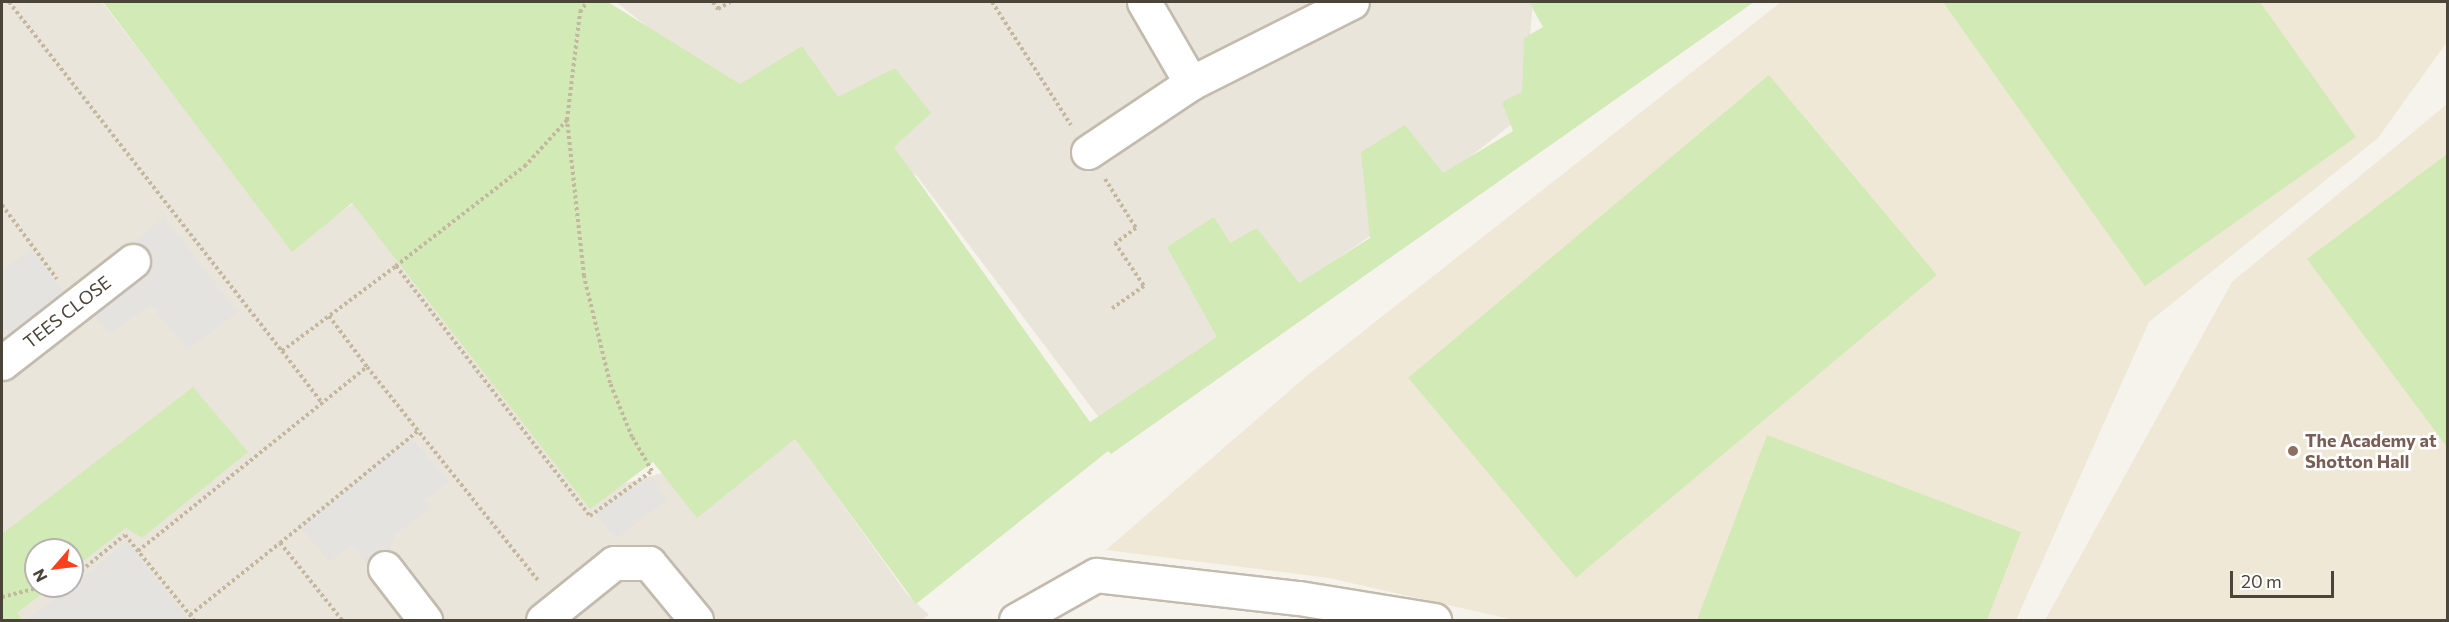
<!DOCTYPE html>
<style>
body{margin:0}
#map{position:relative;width:2449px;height:622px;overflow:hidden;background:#f6f3ec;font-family:Commissioner,sans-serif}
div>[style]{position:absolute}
.residential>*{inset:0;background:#eae5da}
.education>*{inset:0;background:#efe8d6}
.green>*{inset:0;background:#d2eab5;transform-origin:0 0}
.parking>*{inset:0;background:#e5e3e0}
.path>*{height:4px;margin-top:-2px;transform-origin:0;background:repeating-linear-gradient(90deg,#c4b79f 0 3px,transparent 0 6px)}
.roads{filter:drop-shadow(2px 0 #c2bbae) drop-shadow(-2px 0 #c2bbae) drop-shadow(0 2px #c2bbae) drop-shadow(0 -2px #c2bbae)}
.minor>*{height:33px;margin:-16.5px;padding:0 16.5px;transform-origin:16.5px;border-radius:16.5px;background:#fff}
.dots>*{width:16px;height:16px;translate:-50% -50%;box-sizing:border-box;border:3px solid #fff;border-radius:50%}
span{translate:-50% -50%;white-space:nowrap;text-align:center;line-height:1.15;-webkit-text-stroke:5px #fff;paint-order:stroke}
.street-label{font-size:18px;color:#4b4439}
.education-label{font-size:18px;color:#785e54;font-weight:700}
.left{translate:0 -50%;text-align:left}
.frame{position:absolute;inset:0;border:3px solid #4b4439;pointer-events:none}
.north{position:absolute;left:24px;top:538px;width:60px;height:60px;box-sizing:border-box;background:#fff;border:2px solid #b7b4b0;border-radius:50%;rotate:242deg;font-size:16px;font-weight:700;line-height:24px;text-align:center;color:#4b4439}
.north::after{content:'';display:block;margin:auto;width:21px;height:27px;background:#fc3f1d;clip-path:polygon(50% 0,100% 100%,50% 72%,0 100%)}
.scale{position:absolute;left:2230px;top:571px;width:104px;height:27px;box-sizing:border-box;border:3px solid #4b4439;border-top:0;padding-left:8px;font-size:18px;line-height:21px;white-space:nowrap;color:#4b4439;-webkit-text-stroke:4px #fff;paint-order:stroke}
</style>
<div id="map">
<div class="residential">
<i style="clip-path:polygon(evenodd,2px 2px,102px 2px,291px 248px,358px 200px,581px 495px,794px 437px,907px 594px,929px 615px,922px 620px,2px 620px,2px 2px,36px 550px,72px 550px,72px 586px,36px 586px,36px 550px)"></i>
<i style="clip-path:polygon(616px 2px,1533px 2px,1523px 115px,1366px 239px,1100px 419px,917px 176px,710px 76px)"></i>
</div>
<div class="education">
<i style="clip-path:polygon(1781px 2px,2447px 2px,2447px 42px,2378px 138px,2149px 322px,2016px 620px,1514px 620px,1329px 578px,1106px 550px,1309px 374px)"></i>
<i style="clip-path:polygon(2447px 104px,2447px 620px,2045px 620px,2232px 282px)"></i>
</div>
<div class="green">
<i style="clip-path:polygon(103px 2px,608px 2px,740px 84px,802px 46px,838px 97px,895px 68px,931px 113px,894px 147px,1090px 422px,1217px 337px,1167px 247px,1214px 217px,1230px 243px,1257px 228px,1299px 283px,1370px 238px,1361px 152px,1405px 125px,1443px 173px,1513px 131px,1502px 102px,1522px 92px,1524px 38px,1543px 27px,1529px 2px,1754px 2px,1111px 454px,1108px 451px,916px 604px,795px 439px,697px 518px,653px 462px,590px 509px,352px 203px,292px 252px)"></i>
<i style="clip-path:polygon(1943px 2px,2260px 2px,2356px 137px,2145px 286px)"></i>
<i style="left:1769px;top:75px;width:261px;height:471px;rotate:50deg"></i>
<i style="clip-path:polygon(2447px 154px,2447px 447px,2307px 259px)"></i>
<i style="clip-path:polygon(193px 387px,248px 452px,142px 538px,126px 528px,72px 570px,72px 550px,36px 550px,36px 586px,52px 586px,17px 613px,22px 620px,2px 620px,2px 534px)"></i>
<i style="clip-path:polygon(1767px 435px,2021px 532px,1987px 620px,1697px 620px)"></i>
</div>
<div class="parking">
<i style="clip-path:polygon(164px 217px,238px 312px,187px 350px,151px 305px,110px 334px,93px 314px,139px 275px,123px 252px)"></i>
<i style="clip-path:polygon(30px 249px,65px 293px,11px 335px,2px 322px,2px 271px)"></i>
<i style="clip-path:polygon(411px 437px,450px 483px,425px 499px,431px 508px,396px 534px,390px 547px,394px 561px,376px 575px,352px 545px,329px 562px,300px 526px)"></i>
<i style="clip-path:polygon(651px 476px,667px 500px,616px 539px,595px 513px)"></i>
<i style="clip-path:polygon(126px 541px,190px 620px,26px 620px,72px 586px)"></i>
</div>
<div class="path">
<i style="left:9px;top:2px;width:443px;rotate:52deg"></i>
<i style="left:282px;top:351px;width:142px;rotate:-36.7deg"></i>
<i style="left:713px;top:2px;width:9px;rotate:54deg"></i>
<i style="left:718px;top:9px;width:14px;rotate:-30deg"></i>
<i style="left:992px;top:2px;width:146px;rotate:57.3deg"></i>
<i style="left:567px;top:120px;width:61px;rotate:132.3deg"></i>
<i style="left:526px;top:165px;width:165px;rotate:142.2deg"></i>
<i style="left:396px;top:266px;width:316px;rotate:52.2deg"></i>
<i style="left:590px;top:516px;width:77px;rotate:-36deg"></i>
<i style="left:652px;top:471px;width:39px;rotate:-120deg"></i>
<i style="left:632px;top:437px;width:58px;rotate:-112.2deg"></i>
<i style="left:610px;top:383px;width:110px;rotate:-103.7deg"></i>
<i style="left:584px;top:276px;width:157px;rotate:-96.2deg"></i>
<i style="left:567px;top:120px;width:109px;rotate:-83.1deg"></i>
<i style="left:580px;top:12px;width:12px;rotate:-55deg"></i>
<i style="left:1105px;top:179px;width:58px;rotate:57.7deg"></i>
<i style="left:1136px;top:228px;width:26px;rotate:144deg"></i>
<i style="left:1115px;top:243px;width:52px;rotate:56deg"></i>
<i style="left:1144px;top:286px;width:39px;rotate:145deg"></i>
<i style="left:2px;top:205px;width:92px;rotate:53.4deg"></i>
<i style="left:329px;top:316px;width:64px;rotate:53.3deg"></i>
<i style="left:282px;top:351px;width:66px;rotate:52.4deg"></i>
<i style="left:138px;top:551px;width:294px;rotate:-38.8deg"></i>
<i style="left:367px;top:367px;width:275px;rotate:51.3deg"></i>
<i style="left:72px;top:578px;width:68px;rotate:-39.1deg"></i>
<i style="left:125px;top:535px;width:109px;rotate:50.9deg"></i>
<i style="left:2px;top:597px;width:44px;rotate:-14.3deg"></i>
<i style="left:190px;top:615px;width:115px;rotate:-38.7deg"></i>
<i style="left:342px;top:620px;width:99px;rotate:-128.8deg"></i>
<i style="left:280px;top:543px;width:178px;rotate:-39.1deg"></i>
</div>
<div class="roads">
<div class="minor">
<i style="left:1144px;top:2px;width:94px;rotate:59.9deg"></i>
<i style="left:1088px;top:152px;width:124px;rotate:-33.8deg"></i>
<i style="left:1191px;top:83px;width:180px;rotate:-26.7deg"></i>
<i style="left:2px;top:363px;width:166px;rotate:-37.9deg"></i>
<i style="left:385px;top:568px;width:66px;rotate:52.4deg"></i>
<i style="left:543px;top:620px;width:91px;rotate:-38.8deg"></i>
<i style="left:614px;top:563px;width:35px"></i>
<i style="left:649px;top:563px;width:74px;rotate:50.5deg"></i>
<i style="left:1016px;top:620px;width:92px;rotate:-29.4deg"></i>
<i style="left:1096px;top:575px;width:204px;rotate:6.5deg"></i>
<i style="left:1299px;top:598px;width:137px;rotate:9.3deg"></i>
</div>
</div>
<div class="dots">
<i style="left:2293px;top:451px;background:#8d6e63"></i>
</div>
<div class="street-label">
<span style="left:67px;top:312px;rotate:-38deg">TEES CLOSE</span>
</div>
<div class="education-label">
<span class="left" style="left:2305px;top:451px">The Academy at<br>Shotton Hall</span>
</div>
<div class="frame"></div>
<div class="north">N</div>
<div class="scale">20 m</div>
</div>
